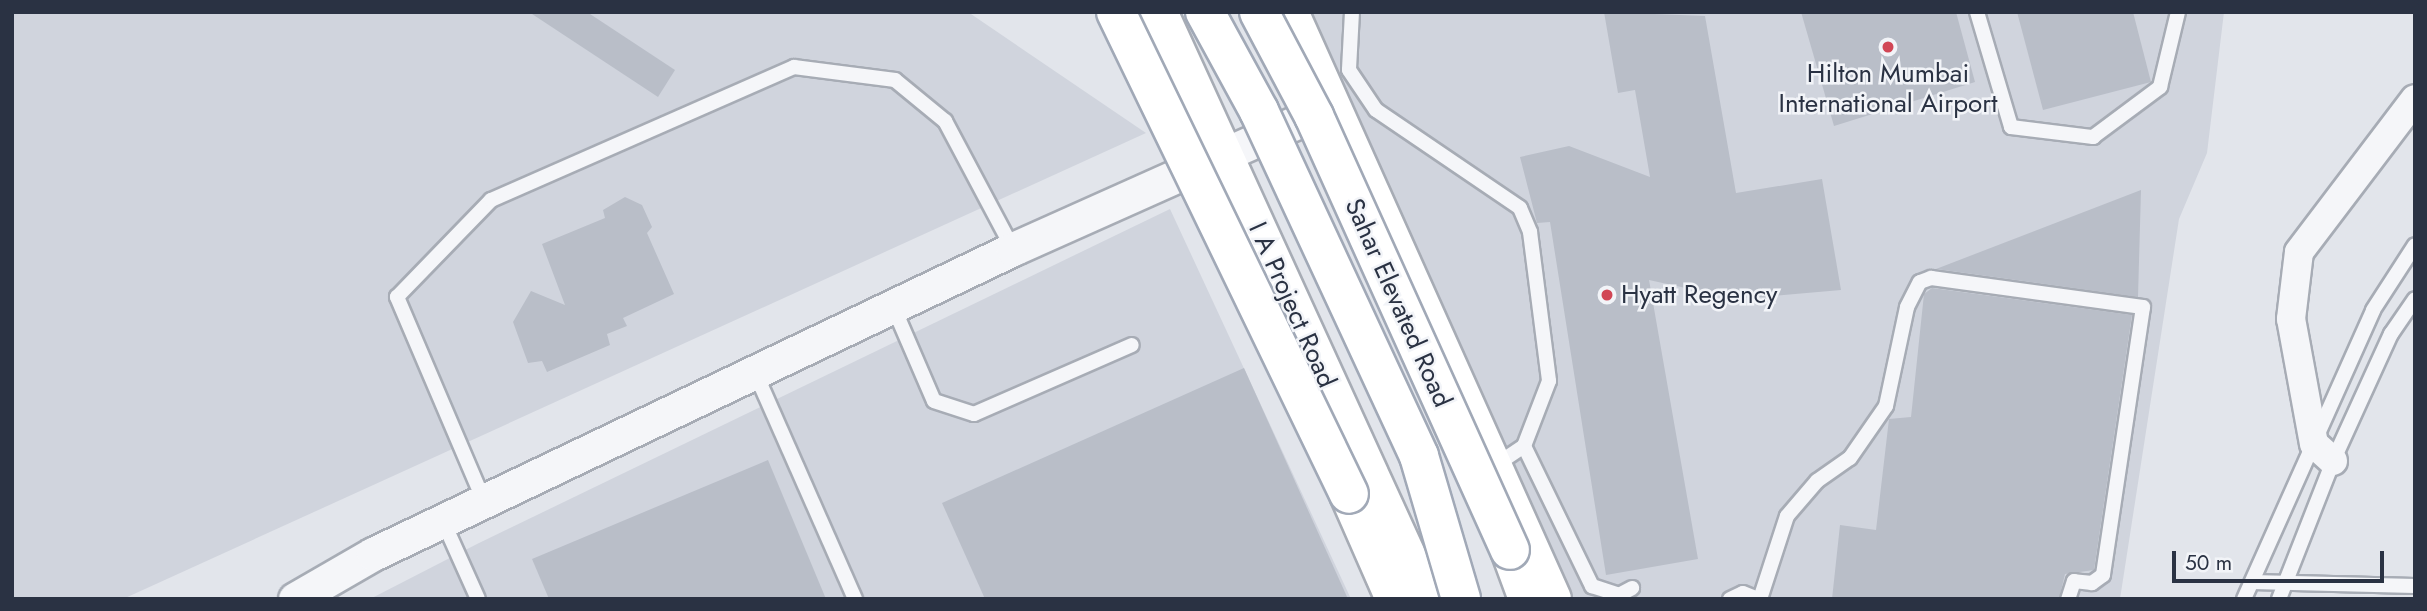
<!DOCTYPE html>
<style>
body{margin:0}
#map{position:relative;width:2427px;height:611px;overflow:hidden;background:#e2e5eb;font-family:Jost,sans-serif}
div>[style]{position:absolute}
.built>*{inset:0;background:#d0d4dd}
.building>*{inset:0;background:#b9bec8}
.roads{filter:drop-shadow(2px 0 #a7acb5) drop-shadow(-2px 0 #a7acb5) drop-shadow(0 2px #a7acb5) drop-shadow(0 -2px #a7acb5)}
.service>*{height:14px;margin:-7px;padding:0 7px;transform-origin:7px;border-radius:7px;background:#f5f6f9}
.minor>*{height:28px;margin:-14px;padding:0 14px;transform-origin:14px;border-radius:14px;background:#f5f6f9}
.tertiary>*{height:33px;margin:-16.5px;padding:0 16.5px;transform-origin:16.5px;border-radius:16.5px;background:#f5f6f9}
.secondary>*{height:38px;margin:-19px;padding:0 19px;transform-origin:19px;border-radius:19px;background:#fff}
.primary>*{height:38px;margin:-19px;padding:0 19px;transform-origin:19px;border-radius:19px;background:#fff}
.bridges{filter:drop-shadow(2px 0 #a1a9b7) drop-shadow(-2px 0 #a1a9b7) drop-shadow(0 2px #a1a9b7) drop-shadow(0 -2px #a1a9b7)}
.primary-bridge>*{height:38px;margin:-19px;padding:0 19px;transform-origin:19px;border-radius:19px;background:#fff}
.dots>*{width:19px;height:19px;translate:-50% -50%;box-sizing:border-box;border:4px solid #f2f4f8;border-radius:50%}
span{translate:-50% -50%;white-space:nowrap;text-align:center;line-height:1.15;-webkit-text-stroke:5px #f2f4f8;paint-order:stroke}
.poi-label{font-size:26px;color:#2a3243}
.left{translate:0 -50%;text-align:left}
.street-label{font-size:26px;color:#2a3243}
.frame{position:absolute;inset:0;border:14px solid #2a3243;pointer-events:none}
.scale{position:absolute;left:2172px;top:551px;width:212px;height:32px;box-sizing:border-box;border:4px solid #2a3243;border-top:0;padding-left:9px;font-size:21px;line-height:24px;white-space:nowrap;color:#2a3243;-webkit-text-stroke:5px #f2f4f8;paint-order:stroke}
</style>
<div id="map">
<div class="built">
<i style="clip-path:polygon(12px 12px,968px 12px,1146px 133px,123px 599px,12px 599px)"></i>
<i style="clip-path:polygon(1303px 12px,2224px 12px,2207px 153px,2179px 219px,2120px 599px,1565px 599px)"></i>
<i style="clip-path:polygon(1170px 209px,1351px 599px,370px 599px,477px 544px)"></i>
</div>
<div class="building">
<i style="clip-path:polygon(529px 12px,587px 12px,675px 70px,658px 97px)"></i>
<i style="clip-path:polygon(1604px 12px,1705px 16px,1736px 193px,1822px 179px,1841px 290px,1736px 299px,1649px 280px,1698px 559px,1606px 575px,1550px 222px,1537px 223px,1520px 157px,1569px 146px,1650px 177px,1635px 90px,1618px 93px)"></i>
<i style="clip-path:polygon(1801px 12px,1956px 12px,1975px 82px,1834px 126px)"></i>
<i style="clip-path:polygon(2017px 12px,2133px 12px,2151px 82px,2043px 110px)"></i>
<i style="clip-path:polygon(2141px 190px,2138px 297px,1936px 269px)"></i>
<i style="clip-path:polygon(625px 197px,642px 205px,652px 227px,647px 233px,674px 294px,623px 318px,627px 326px,607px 334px,610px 345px,547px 372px,542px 361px,528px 363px,513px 322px,531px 291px,565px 305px,542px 244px,605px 218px,603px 210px)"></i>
<i style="clip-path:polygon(1932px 288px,2132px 315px,2094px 570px,2065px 574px,2059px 599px,1832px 599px,1840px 525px,1876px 530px,1889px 419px,1911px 417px,1924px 294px)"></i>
<i style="clip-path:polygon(1244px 368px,1348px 599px,985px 599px,942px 503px)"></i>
<i style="clip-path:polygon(768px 460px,826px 599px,549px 599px,532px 559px)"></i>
</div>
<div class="roads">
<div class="service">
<i style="left:1352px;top:12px;width:58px;rotate:93deg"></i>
<i style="left:1349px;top:70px;width:48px;rotate:56deg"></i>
<i style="left:1376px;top:110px;width:174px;rotate:34.2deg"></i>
<i style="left:1520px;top:208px;width:26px;rotate:67deg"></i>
<i style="left:1530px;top:232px;width:150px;rotate:82.7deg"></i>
<i style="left:1549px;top:381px;width:70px;rotate:111deg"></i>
<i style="left:1524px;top:446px;width:36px;rotate:146deg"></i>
<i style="left:1977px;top:12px;width:120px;rotate:73.5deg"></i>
<i style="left:2011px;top:127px;width:83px;rotate:7deg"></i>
<i style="left:2093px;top:137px;width:84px;rotate:-36.7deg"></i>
<i style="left:2160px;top:87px;width:77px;rotate:-76.5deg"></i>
<i style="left:893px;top:306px;width:103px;rotate:66.7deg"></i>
<i style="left:934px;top:401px;width:42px;rotate:18deg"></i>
<i style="left:974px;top:414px;width:172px;rotate:-23.6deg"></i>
<i style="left:755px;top:372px;width:248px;rotate:66.2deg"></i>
<i style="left:1524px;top:446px;width:156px;rotate:64.1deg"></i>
<i style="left:1592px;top:586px;width:28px;rotate:18deg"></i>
<i style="left:1619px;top:595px;width:15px;rotate:-28deg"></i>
<i style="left:484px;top:501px;width:222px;rotate:-113.1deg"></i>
<i style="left:397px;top:297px;width:135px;rotate:-45.9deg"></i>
<i style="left:491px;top:200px;width:331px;rotate:-23.7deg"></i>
<i style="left:794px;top:67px;width:102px;rotate:7.3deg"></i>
<i style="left:895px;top:80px;width:65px;rotate:39.4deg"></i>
<i style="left:945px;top:121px;width:145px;rotate:62deg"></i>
<i style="left:443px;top:521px;width:85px;rotate:65.8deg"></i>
<i style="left:2252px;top:582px;width:163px;rotate:1.4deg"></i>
<i style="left:1730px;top:599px;width:14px;rotate:-25deg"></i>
<i style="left:1743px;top:593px;width:16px;rotate:22deg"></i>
<i style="left:1760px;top:599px;width:87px;rotate:-72deg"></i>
<i style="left:1787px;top:516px;width:46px;rotate:-49.4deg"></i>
<i style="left:1817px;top:481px;width:40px;rotate:-34.9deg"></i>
<i style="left:1850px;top:458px;width:63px;rotate:-55.3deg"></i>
<i style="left:1886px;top:406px;width:101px;rotate:-78deg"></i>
<i style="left:1907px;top:307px;width:28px;rotate:-63deg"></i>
<i style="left:1920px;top:282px;width:12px;rotate:-20deg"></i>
<i style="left:1931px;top:278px;width:214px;rotate:7.8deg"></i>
<i style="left:2143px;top:307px;width:271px;rotate:98.5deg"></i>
<i style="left:2103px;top:575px;width:14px;rotate:144deg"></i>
<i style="left:2092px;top:583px;width:18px;rotate:-174deg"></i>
<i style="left:2074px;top:581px;width:19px;rotate:108deg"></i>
<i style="left:2244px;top:599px;width:316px;rotate:-65.9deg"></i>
<i style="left:2373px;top:310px;width:77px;rotate:-57.1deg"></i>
<i style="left:2279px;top:599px;width:148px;rotate:-68.6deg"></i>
<i style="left:2333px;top:461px;width:140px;rotate:-65.5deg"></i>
<i style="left:2391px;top:334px;width:42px;rotate:-55.6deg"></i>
</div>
<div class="minor">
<i style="left:2333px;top:461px;width:25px;rotate:-138deg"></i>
<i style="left:2314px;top:444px;width:127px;rotate:-100.4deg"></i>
<i style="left:2291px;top:319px;width:67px;rotate:-83.2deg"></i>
<i style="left:2299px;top:252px;width:192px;rotate:-52.8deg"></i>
</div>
<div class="tertiary">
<i style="left:295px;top:599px;width:90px;rotate:-30deg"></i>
<i style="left:373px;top:554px;width:709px;rotate:-25.48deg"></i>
<i style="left:1013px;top:249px;width:350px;rotate:-24.1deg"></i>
</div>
<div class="secondary">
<i style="left:1158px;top:12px;width:645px;rotate:65.46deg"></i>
<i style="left:1289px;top:12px;width:643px;rotate:65.87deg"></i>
</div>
<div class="primary">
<i style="left:1349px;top:494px;width:115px;rotate:66.3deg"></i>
<i style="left:1510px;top:550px;width:52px;rotate:69.8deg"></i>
</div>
</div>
<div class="bridges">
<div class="primary-bridge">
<i style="left:1116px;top:12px;width:535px;rotate:64.2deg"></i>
<i style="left:1205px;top:12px;width:113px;rotate:61.4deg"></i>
<i style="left:1259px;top:111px;width:380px;rotate:65.1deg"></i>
<i style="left:1419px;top:456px;width:149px;rotate:73.6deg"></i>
<i style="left:1259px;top:12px;width:118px;rotate:62.1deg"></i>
<i style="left:1314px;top:116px;width:476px;rotate:65.7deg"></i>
</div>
</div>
<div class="dots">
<i style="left:1888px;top:47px;background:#d14655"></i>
<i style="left:1607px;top:295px;background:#d14655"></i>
</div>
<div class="poi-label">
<span style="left:1888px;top:89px">Hilton Mumbai<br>International Airport</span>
<span class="left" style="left:1621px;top:295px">Hyatt Regency</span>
</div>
<div class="street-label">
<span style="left:1398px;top:303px;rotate:66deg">Sahar Elevated Road</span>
<span style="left:1292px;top:305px;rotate:66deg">I A Project Road</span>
</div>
<div class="frame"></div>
<div class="scale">50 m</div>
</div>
